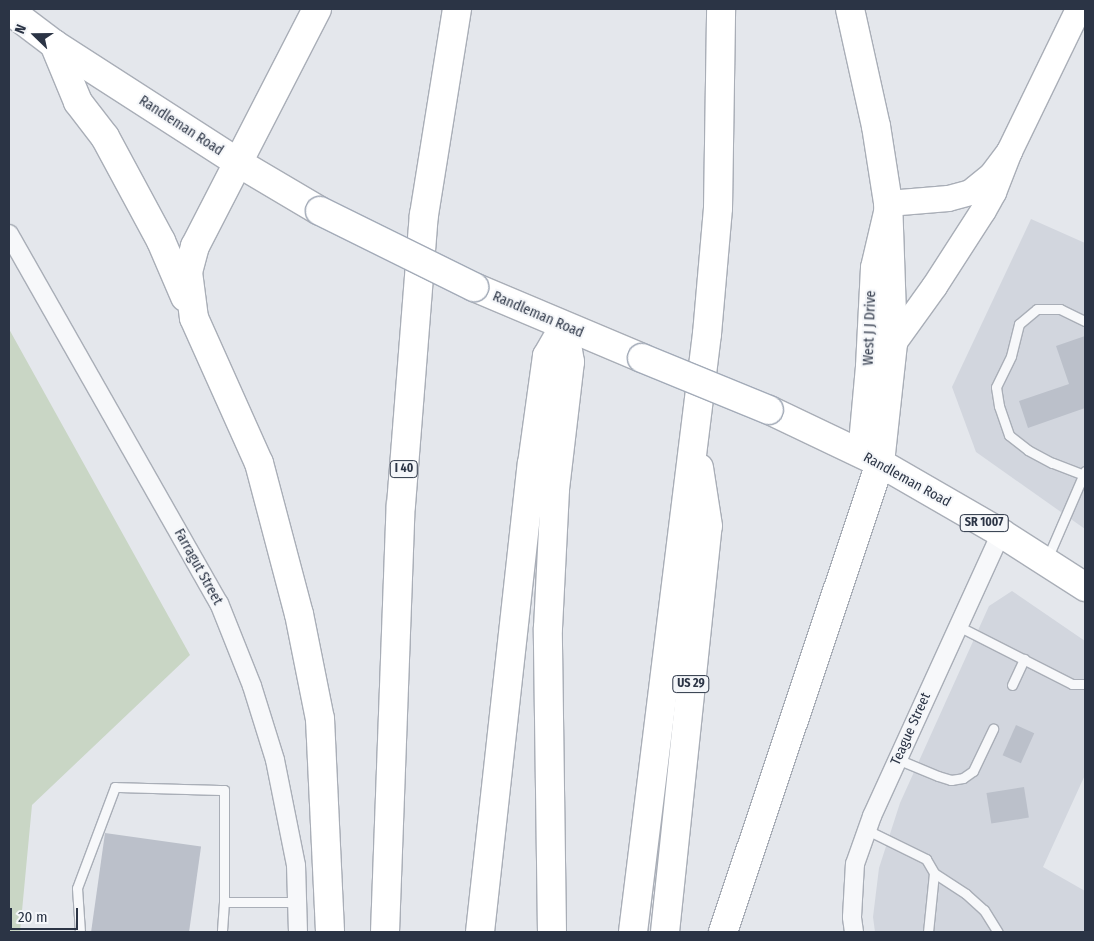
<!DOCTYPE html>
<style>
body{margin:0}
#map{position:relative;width:1094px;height:941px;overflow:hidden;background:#e4e7ec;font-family:"Fira Sans Condensed",sans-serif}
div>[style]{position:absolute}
.built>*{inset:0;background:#d2d6de}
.green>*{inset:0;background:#c9d6c5}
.building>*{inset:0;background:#bbc0ca;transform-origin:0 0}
.roads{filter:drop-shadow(1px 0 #a9aeb7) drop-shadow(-1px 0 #a9aeb7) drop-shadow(0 1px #a9aeb7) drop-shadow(0 -1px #a9aeb7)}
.lane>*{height:9px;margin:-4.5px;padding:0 4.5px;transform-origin:4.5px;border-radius:4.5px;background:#f7f8fa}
.street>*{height:18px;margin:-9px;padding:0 9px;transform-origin:9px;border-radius:9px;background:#f7f8fa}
.secondary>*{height:25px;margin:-12.5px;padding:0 12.5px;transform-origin:12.5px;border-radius:12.5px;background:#fff}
.primary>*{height:28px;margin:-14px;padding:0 14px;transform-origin:14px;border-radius:14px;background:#fff}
.highway>*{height:28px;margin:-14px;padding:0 14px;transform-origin:14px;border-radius:14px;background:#fff}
.bridges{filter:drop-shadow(1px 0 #a3abb8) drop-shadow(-1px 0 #a3abb8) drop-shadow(0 1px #a3abb8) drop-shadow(0 -1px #a3abb8)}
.primary-bridge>*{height:28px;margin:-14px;padding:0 14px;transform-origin:14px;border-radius:14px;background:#fff}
span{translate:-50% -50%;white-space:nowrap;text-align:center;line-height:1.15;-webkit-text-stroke:4px #f4f6f9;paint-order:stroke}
.shield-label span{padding:1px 4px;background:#f4f6f9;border:1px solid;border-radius:4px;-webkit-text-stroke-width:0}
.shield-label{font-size:12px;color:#2b3445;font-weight:700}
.street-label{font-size:14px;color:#2b3445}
.frame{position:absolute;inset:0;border:10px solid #2b3445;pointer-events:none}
.north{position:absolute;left:10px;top:10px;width:50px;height:50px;-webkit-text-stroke:4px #f4f6f9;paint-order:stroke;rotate:292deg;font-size:14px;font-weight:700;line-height:20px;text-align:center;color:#2b3445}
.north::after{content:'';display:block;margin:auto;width:18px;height:22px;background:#2b3445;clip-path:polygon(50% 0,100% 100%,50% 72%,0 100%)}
.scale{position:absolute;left:10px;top:908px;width:68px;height:22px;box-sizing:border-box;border:2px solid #2b3445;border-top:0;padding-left:6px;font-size:15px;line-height:18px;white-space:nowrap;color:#2b3445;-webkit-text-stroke:4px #f4f6f9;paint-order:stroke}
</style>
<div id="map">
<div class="built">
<i style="clip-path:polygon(1031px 219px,1085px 243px,1085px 529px,976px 452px,952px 387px)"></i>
<i style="clip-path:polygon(1012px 591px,1085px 641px,1085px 775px,1043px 867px,1085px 891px,1085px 932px,875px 932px,873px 917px,879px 868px,900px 803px,989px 606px)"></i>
</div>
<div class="green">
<i style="clip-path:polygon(9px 329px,190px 655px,32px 805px,20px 932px,9px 932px)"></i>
</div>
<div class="building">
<i style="clip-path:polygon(1085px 336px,1085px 408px,1028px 428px,1019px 401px,1069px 384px,1056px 346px)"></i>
<i style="left:1016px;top:725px;width:20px;height:33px;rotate:24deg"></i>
<i style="left:1024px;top:787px;width:31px;height:38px;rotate:81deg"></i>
<i style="left:105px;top:833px;width:97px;height:100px;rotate:8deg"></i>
</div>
<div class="roads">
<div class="lane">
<i style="left:1084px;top:475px;width:34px;rotate:-159deg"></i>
<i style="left:1052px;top:463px;width:27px;rotate:-152deg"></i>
<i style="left:1028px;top:450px;width:24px;rotate:-142deg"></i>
<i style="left:1009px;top:435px;width:31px;rotate:-109deg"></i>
<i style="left:999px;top:406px;width:19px;rotate:-99deg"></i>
<i style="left:996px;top:387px;width:34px;rotate:-64deg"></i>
<i style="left:1011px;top:356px;width:33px;rotate:-76deg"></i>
<i style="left:1019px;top:324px;width:23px;rotate:-40deg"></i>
<i style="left:1037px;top:309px;width:23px"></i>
<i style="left:1060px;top:309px;width:28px;rotate:26deg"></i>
<i style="left:1047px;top:559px;width:96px;rotate:-66.6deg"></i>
<i style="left:958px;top:626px;width:128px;rotate:27deg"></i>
<i style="left:1072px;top:684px;width:13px"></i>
<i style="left:1012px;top:685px;width:29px;rotate:-65deg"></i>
<i style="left:897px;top:759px;width:44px;rotate:22.5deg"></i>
<i style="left:938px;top:776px;width:14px;rotate:17deg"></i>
<i style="left:951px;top:780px;width:12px;rotate:-9deg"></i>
<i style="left:963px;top:778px;width:12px;rotate:-35deg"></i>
<i style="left:973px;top:771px;width:47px;rotate:-64.5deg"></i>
<i style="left:867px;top:830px;width:66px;rotate:26.2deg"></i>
<i style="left:926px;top:859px;width:16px;rotate:60deg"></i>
<i style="left:934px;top:873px;width:59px;rotate:95.8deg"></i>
<i style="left:934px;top:873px;width:38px;rotate:33deg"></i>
<i style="left:966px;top:894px;width:24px;rotate:42deg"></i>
<i style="left:984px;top:910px;width:26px;rotate:58deg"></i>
<i style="left:224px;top:902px;width:73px"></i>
<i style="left:80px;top:932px;width:44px;rotate:-93.9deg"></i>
<i style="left:77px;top:888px;width:108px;rotate:-69.4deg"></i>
<i style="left:115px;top:787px;width:109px;rotate:1.6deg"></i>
<i style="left:224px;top:790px;width:112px;rotate:90deg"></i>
<i style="left:224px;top:902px;width:30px;rotate:94deg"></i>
</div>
<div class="street">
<i style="left:9px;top:234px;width:425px;rotate:60.4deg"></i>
<i style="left:219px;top:603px;width:89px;rotate:68.3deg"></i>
<i style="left:252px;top:686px;width:77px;rotate:72.7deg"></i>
<i style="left:275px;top:760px;width:107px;rotate:78.7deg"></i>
<i style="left:296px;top:865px;width:67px;rotate:88.3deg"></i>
<i style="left:854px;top:932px;width:15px;rotate:-98deg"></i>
<i style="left:852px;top:917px;width:53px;rotate:-86.8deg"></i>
<i style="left:855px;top:864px;width:51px;rotate:-70.5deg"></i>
<i style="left:872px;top:816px;width:311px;rotate:-65.5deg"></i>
</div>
<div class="secondary">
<i style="left:893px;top:343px;width:70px;rotate:-54.3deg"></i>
<i style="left:934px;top:286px;width:90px;rotate:-57.2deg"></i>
<i style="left:983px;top:210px;width:21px;rotate:-61deg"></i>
<i style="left:993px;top:192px;width:44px;rotate:-68.7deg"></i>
<i style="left:1009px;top:151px;width:158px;rotate:-64.1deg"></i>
<i style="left:860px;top:454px;width:88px;rotate:-84.8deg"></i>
<i style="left:868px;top:366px;width:99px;rotate:-87.1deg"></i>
<i style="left:873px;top:267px;width:66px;rotate:-76.8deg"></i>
<i style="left:888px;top:203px;width:60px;rotate:-4.8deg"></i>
<i style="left:948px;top:198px;width:23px;rotate:-15deg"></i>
<i style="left:970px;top:192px;width:27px;rotate:-39deg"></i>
<i style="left:991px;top:175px;width:30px;rotate:-53deg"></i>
</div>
<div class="primary">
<i style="left:9px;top:10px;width:56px;rotate:37.1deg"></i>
<i style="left:54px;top:44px;width:218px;rotate:32.8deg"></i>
<i style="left:237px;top:162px;width:96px;rotate:30.6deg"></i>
<i style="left:474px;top:287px;width:182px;rotate:22.9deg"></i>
<i style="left:769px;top:410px;width:123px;rotate:25.5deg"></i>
<i style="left:880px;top:463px;width:140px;rotate:30deg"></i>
<i style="left:1001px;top:533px;width:100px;rotate:32.7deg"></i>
<i style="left:880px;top:463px;width:121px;rotate:-83.8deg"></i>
<i style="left:893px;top:343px;width:140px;rotate:-92deg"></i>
</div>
<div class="highway">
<i style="left:317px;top:9px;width:267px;rotate:117.2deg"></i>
<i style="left:195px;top:246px;width:27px;rotate:105deg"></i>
<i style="left:188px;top:272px;width:46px;rotate:82.6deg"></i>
<i style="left:194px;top:318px;width:159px;rotate:65.9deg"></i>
<i style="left:259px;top:463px;width:156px;rotate:75.2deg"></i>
<i style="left:299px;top:614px;width:107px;rotate:78.7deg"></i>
<i style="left:320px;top:719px;width:213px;rotate:87.3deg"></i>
<i style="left:850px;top:9px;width:120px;rotate:77.5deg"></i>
<i style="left:876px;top:126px;width:78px;rotate:81.1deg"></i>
<i style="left:54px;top:44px;width:63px;rotate:67.5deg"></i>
<i style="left:78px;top:102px;width:44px;rotate:52.4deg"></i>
<i style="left:105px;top:137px;width:118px;rotate:61.7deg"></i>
<i style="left:161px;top:241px;width:61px;rotate:66.8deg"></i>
<i style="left:385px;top:932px;width:427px;rotate:-87.9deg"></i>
<i style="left:401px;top:505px;width:291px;rotate:-85.5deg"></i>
<i style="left:424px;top:215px;width:209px;rotate:-80.9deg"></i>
<i style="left:480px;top:932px;width:471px;rotate:-83.7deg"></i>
<i style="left:532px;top:464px;width:109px;rotate:-82.1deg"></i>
<i style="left:547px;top:356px;width:34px;rotate:-60deg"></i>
<i style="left:552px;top:932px;width:304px;rotate:-90.8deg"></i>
<i style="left:548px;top:628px;width:139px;rotate:-87.1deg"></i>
<i style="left:555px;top:489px;width:128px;rotate:-83.3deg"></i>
<i style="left:570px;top:362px;width:36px;rotate:-100deg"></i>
<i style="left:633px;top:932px;width:603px;rotate:-82.95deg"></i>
<i style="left:707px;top:334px;width:126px;rotate:-85deg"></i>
<i style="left:718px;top:208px;width:199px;rotate:-89.1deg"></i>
<i style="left:665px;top:932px;width:408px;rotate:-84deg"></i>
<i style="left:708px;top:526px;width:59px;rotate:-98.8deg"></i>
<i style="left:723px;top:932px;width:495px;rotate:-71.5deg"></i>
</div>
</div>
<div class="bridges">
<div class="primary-bridge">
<i style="left:320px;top:211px;width:172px;rotate:26.3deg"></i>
<i style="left:642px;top:358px;width:137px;rotate:22.3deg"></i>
</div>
</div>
<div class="shield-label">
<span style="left:404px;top:469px">I 40</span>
<span style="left:984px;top:523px">SR 1007</span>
<span style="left:691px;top:684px">US 29</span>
</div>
<div class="street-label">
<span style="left:181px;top:126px;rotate:33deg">Randleman Road</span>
<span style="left:538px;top:315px;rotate:23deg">Randleman Road</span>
<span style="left:870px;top:328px;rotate:-88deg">West J J Drive</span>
<span style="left:907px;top:480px;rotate:29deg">Randleman Road</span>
<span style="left:198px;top:567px;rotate:61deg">Farragut Street</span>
<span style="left:911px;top:729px;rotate:-66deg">Teague Street</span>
</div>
<div class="frame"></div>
<div class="north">N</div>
<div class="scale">20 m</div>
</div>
